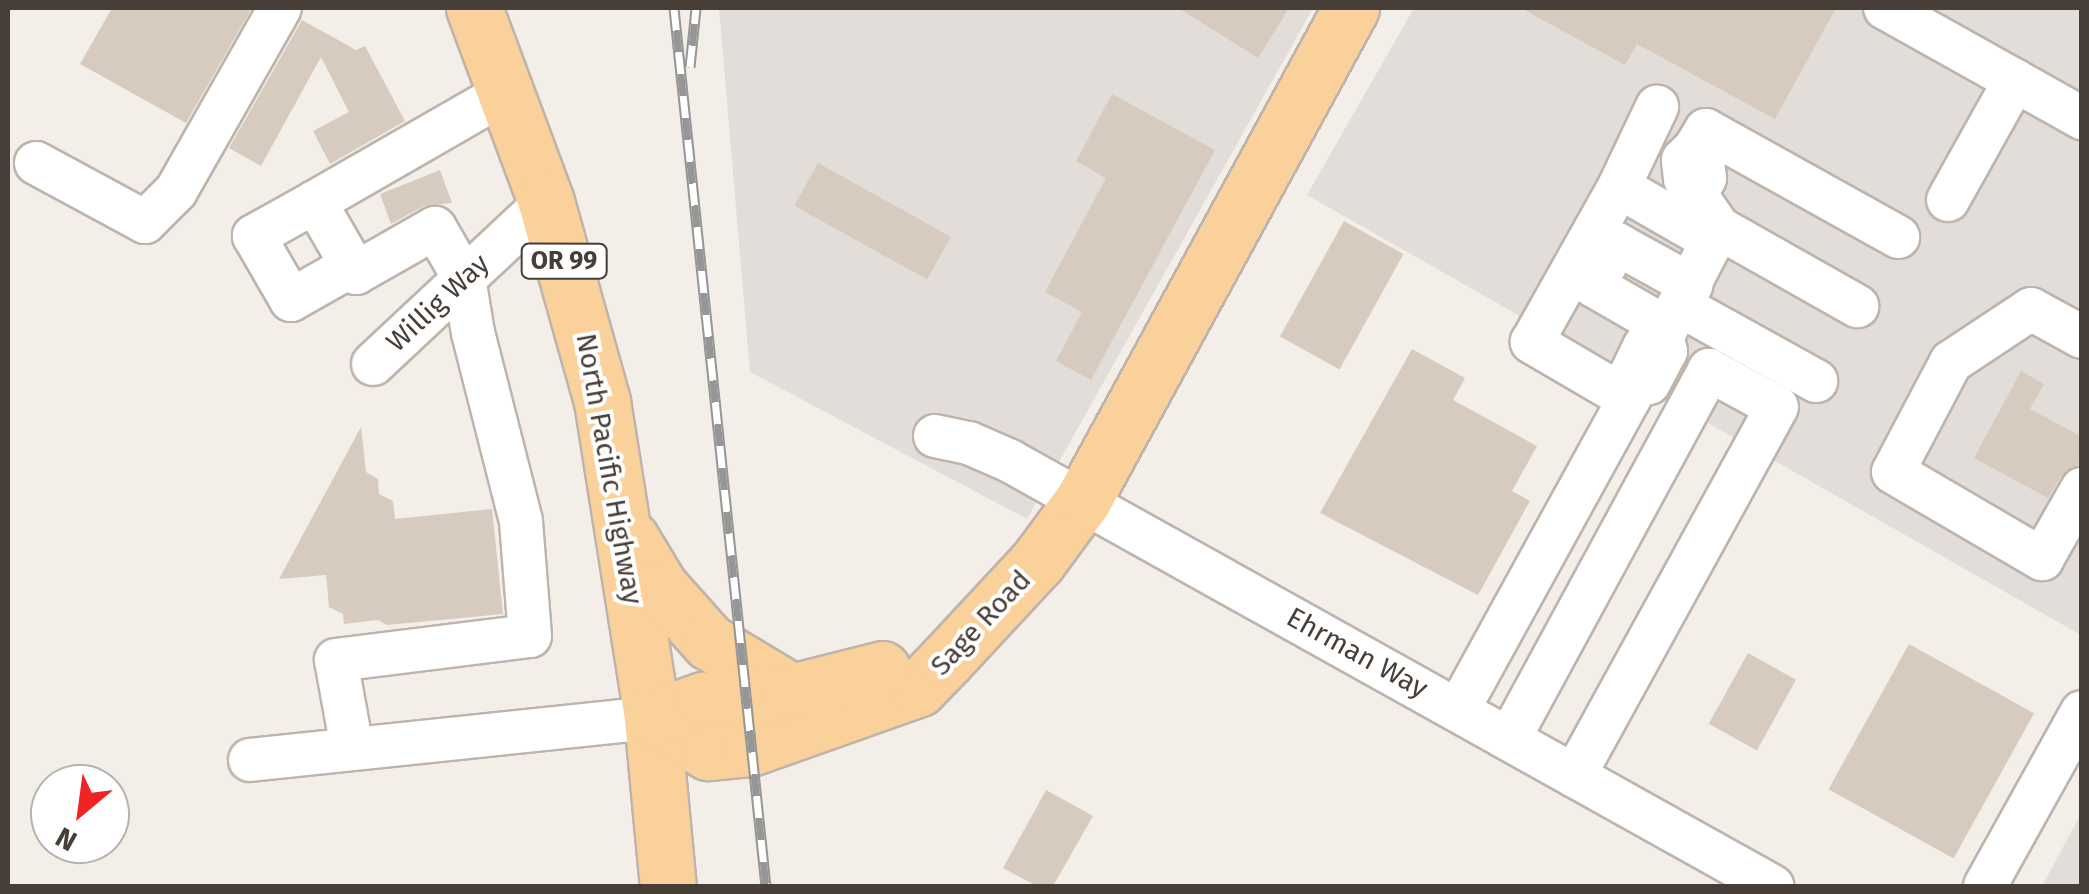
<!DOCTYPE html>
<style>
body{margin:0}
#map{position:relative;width:2089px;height:894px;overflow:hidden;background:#f3eee8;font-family:"Fira Sans",sans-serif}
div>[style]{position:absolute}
.industrial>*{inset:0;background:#e2ddd9}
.building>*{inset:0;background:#d7cbc0;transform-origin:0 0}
.roads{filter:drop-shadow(2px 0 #beb4ab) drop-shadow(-2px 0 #beb4ab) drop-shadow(0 2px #beb4ab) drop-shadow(0 -2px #beb4ab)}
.minor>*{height:42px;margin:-21px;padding:0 21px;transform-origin:21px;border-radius:21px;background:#fff}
.major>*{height:55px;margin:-27.5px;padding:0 27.5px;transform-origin:27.5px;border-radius:27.5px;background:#fad19a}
.rail>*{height:11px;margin-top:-5.5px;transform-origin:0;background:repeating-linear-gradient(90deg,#fff 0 22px,#969696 0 44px);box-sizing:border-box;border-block:2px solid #969696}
span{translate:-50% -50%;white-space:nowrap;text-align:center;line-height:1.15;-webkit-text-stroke:8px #fff;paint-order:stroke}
.shield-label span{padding:2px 8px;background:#fff;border:2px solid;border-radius:8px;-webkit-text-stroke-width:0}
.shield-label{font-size:25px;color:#463e37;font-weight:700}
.street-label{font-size:28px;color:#463e37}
.frame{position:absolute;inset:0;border:10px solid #463e37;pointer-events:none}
.north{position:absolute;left:30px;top:764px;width:100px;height:100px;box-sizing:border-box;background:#fff;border:2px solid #b5b2af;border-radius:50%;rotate:209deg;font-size:28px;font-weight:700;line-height:40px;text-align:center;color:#463e37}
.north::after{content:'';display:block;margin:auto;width:35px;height:45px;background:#f02422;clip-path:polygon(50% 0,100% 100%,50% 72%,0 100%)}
</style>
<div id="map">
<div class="industrial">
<i style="clip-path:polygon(719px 8px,1313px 8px,1027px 519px,750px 372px)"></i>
<i style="clip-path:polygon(1414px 8px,2081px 8px,2081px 635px,1307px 195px)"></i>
<i style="clip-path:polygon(2081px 814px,2081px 886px,2042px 886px)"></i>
</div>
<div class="building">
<i style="clip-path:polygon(112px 8px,252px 8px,186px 123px,80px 64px)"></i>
<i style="clip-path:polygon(1178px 8px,1289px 8px,1258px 58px)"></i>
<i style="clip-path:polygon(1521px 8px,1836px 8px,1775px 119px,1637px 44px,1625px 65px)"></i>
<i style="clip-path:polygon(302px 20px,356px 50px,365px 46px,405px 121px,330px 164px,313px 131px,349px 112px,321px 57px,261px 166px,229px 148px)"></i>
<i style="clip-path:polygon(1112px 94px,1215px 150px,1091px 380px,1056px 361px,1082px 312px,1045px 292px,1106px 178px,1076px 161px)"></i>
<i style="left:818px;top:163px;width:152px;height:49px;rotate:29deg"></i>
<i style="clip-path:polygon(440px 170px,452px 203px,424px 206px,391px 224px,380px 194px)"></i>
<i style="left:1344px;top:221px;width:68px;height:132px;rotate:29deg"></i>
<i style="clip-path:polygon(1412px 349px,1465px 378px,1453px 400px,1537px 446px,1512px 491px,1530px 501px,1478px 595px,1320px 513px)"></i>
<i style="clip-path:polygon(2021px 371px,2044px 384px,2030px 409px,2082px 437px,2078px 465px,2061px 476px,2048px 498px,1974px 458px)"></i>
<i style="clip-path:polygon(361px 427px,366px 472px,378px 479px,379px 494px,393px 501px,395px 519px,492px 509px,503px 614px,387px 625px,378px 620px,344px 624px,343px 614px,329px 607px,326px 575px,279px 579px)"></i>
<i style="left:1909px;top:644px;width:143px;height:166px;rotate:29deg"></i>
<i style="left:1748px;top:653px;width:55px;height:81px;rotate:29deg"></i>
<i style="clip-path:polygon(1046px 790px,1093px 816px,1053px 886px,1037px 886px,1003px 868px)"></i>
</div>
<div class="roads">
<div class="minor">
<i style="left:1885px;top:8px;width:226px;rotate:29.2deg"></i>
<i style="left:1695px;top:148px;width:21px;rotate:-59deg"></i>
<i style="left:1706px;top:130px;width:220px;rotate:29.1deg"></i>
<i style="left:36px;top:163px;width:124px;rotate:28.4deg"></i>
<i style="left:145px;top:222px;width:44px;rotate:-45deg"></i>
<i style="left:176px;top:191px;width:210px;rotate:-60.4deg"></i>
<i style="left:1619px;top:187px;width:89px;rotate:-64.6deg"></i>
<i style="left:1697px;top:192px;width:16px;rotate:-60deg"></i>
<i style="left:1705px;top:178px;width:17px;rotate:-97deg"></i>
<i style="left:1703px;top:161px;width:15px;rotate:-122deg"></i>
<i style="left:1695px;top:148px;width:17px;rotate:135deg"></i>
<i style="left:1683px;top:160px;width:19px;rotate:84deg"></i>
<i style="left:1685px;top:179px;width:60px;rotate:55.2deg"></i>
<i style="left:1948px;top:200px;width:137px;rotate:-60.8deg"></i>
<i style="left:315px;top:202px;width:70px;rotate:150.9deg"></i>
<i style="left:254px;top:236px;width:74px;rotate:60deg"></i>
<i style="left:291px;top:300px;width:69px;rotate:-29.5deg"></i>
<i style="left:1679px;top:305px;width:157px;rotate:29deg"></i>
<i style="left:1667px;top:328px;width:84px;rotate:-150.1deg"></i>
<i style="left:1594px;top:286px;width:48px;rotate:-61.3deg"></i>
<i style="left:1617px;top:244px;width:85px;rotate:29deg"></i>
<i style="left:1662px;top:337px;width:123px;rotate:-62.4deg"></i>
<i style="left:1719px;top:228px;width:159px;rotate:29.5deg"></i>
<i style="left:2082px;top:337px;width:58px;rotate:-151.2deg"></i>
<i style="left:2031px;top:309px;width:96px;rotate:146.5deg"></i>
<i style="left:1951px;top:362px;width:124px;rotate:117.8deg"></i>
<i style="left:1893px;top:472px;width:173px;rotate:30.3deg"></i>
<i style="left:2042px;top:559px;width:81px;rotate:-60.3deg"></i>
<i style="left:373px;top:364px;width:237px;rotate:-43.1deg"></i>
<i style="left:1629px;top:399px;width:113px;rotate:-149.6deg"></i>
<i style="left:1532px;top:342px;width:178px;rotate:-60.7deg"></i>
<i style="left:1619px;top:187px;width:108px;rotate:29.9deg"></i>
<i style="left:935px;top:436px;width:35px;rotate:12deg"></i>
<i style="left:969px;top:443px;width:45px;rotate:23.7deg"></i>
<i style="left:1010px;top:461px;width:873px;rotate:29.15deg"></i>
<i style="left:1458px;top:710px;width:370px;rotate:-61.2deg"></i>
<i style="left:1636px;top:386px;width:13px;rotate:-13deg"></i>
<i style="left:1649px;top:383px;width:36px;rotate:-62deg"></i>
<i style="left:1666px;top:351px;width:15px;rotate:-106deg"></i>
<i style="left:1662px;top:337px;width:15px;rotate:164deg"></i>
<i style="left:1648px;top:341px;width:7px;rotate:124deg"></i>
<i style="left:1644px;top:347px;width:30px;rotate:116deg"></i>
<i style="left:1631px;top:374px;width:13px;rotate:67deg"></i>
<i style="left:1509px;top:739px;width:420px;rotate:-61.5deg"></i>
<i style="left:1709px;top:370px;width:77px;rotate:28.6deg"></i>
<i style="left:1777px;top:407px;width:421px;rotate:118.8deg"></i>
<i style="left:352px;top:748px;width:89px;rotate:-100.3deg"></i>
<i style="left:336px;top:660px;width:195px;rotate:-7.1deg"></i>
<i style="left:530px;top:636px;width:115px;rotate:-94.5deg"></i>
<i style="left:521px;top:521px;width:194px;rotate:-104.3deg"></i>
<i style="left:473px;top:333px;width:56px;rotate:-99.3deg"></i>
<i style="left:464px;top:278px;width:58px;rotate:-120.1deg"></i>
<i style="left:435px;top:228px;width:91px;rotate:150.3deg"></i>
<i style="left:356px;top:273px;width:82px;rotate:-120deg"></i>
<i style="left:315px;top:202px;width:220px;rotate:-29.9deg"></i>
<i style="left:250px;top:760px;width:404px;rotate:-6deg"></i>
<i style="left:1985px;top:886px;width:199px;rotate:-60.9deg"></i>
</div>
<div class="major">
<i style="left:474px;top:8px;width:207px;rotate:69.6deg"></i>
<i style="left:546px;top:202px;width:207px;rotate:74.3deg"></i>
<i style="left:602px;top:401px;width:321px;rotate:81deg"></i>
<i style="left:652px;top:718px;width:169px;rotate:84.6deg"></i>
<i style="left:631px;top:539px;width:56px;rotate:58.9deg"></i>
<i style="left:660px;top:587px;width:74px;rotate:48.3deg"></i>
<i style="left:709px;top:642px;width:97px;rotate:31.1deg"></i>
<i style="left:652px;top:718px;width:66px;rotate:31.3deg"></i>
<i style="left:708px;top:752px;width:42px;rotate:-5.4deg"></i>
<i style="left:750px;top:748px;width:179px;rotate:-19.5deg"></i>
<i style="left:919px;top:688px;width:39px;rotate:-46deg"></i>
<i style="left:946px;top:660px;width:135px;rotate:-47.1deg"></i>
<i style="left:1038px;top:561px;width:76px;rotate:-53.6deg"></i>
<i style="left:1083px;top:500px;width:560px;rotate:-61.42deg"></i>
<i style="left:652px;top:718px;width:54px;rotate:-19.4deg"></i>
<i style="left:703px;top:700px;width:89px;rotate:-5.1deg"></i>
<i style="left:792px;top:692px;width:93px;rotate:-14.3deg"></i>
</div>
</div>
<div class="rail">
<i style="left:674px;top:8px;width:883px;rotate:84.02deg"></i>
<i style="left:690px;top:67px;width:59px;rotate:-84.2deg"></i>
</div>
<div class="shield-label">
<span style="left:564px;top:261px">OR 99</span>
</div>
<div class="street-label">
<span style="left:438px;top:303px;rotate:-43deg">Willig Way</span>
<span style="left:609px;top:469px;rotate:80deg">North Pacific Highway</span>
<span style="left:981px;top:623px;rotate:-47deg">Sage Road</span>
<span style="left:1357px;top:653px;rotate:29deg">Ehrman Way</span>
</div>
<div class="frame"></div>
<div class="north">N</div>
</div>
